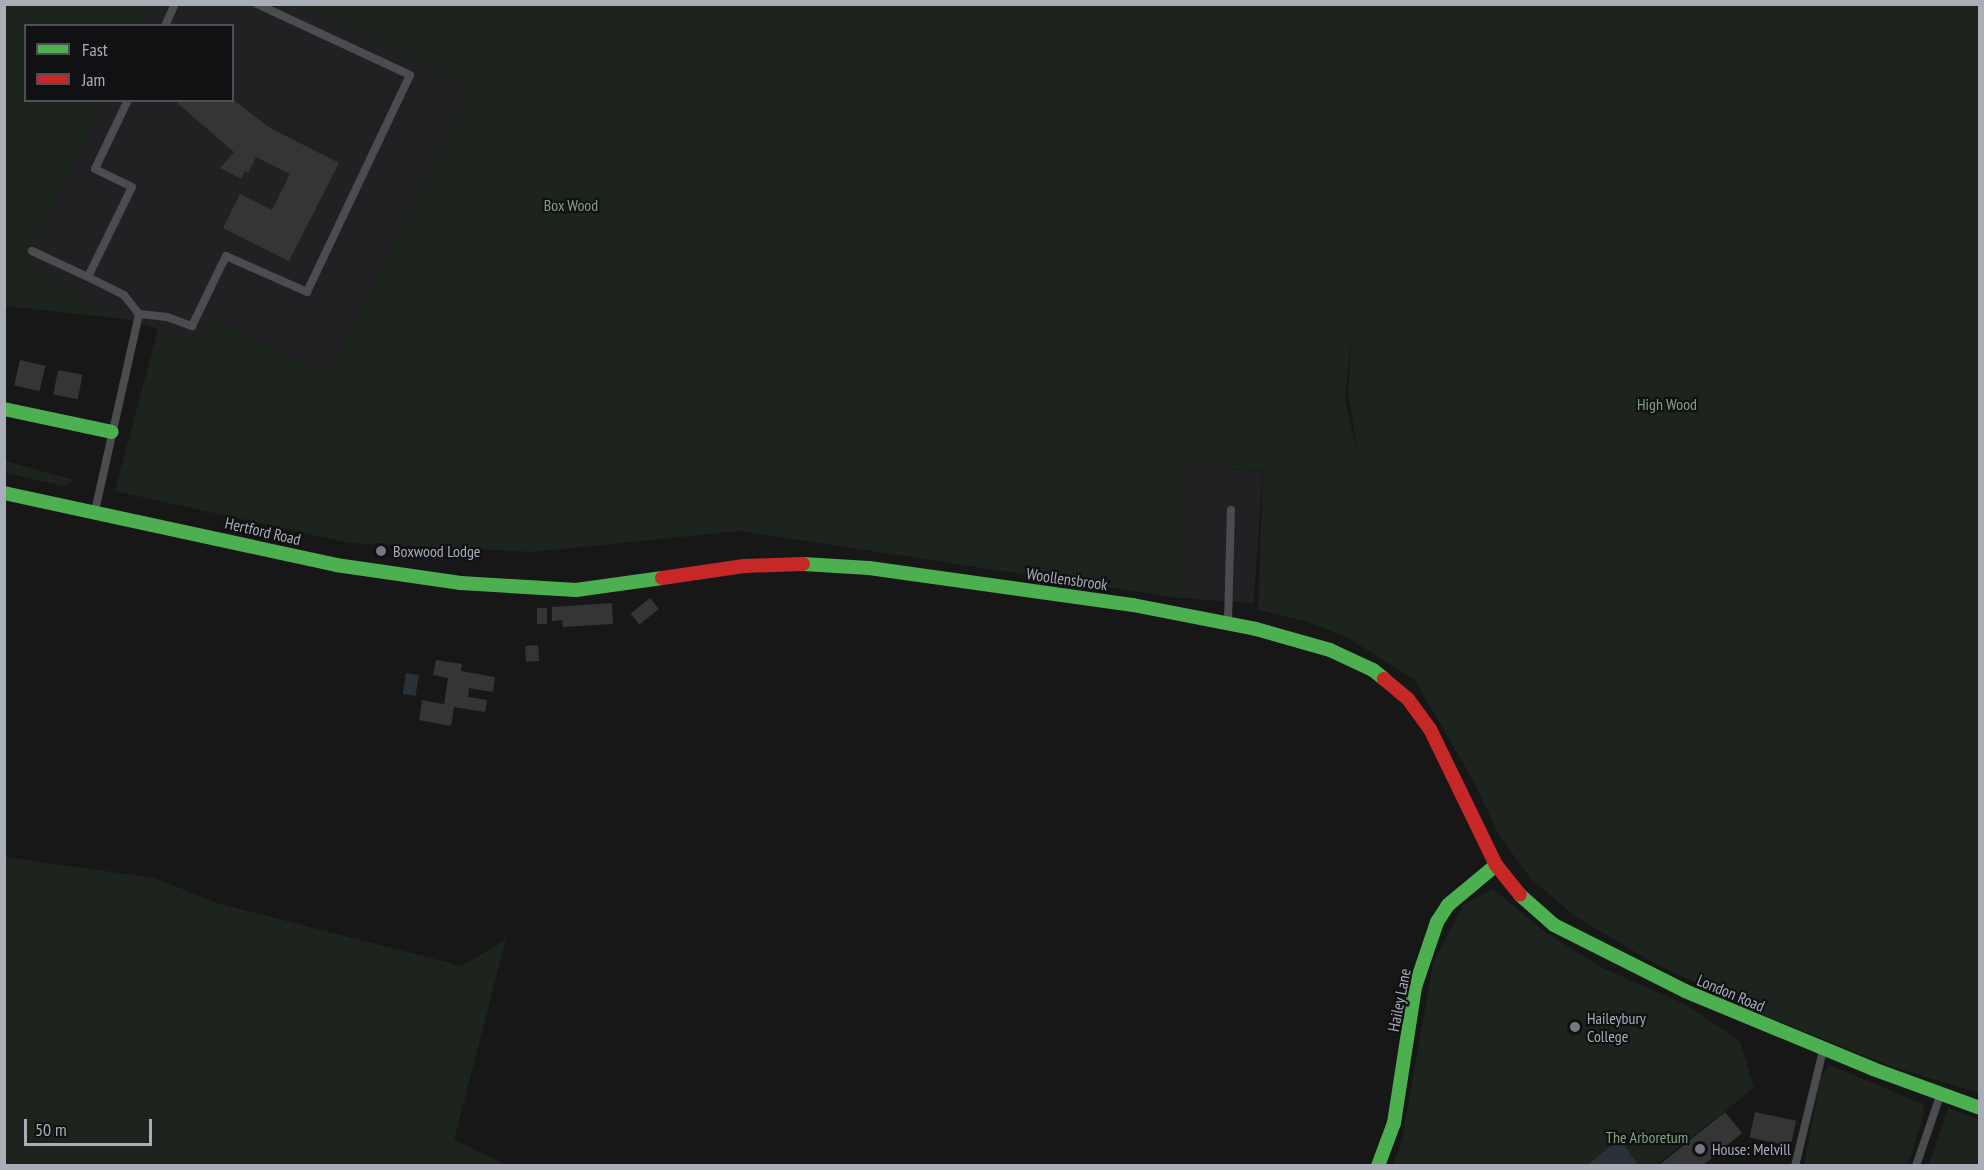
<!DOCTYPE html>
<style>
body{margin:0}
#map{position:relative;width:1984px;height:1170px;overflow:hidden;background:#171717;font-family:"PT Sans Narrow",sans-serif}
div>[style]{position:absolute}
.built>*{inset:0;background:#212123;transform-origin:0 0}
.green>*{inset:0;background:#1d241e}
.water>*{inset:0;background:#2a3239;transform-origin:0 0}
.building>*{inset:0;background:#353536;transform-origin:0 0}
.lane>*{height:8px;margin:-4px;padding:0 4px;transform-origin:4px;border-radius:4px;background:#4b4c50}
.fast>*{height:14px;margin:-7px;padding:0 7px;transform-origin:7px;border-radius:7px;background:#4caf50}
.jam>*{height:14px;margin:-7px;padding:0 7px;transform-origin:7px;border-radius:7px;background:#c62828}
.dots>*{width:16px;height:16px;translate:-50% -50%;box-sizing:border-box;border:3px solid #111113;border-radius:50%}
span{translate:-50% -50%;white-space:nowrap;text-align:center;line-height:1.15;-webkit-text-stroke:4.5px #111113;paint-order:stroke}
.park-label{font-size:16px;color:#7fa381}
.street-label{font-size:16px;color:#a8adb8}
.poi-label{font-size:16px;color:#a8adb8}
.left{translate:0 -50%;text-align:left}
.frame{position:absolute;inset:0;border:6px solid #a8adb8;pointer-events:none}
.legend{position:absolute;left:24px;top:24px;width:210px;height:78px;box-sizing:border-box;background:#111113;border:2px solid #4d4f55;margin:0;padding:8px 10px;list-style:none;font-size:18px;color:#a8adb8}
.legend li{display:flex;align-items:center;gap:12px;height:30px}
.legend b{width:30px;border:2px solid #4d4f55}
.scale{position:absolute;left:24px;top:1119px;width:128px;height:27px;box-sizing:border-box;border:3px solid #a8adb8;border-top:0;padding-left:8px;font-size:18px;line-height:21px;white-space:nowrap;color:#a8adb8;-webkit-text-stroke:4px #111113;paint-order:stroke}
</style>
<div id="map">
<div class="built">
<i style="clip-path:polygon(151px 5px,299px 5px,468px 87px,329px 375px,214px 319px,199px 341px,125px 319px,25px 263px,104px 101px,232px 100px,232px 26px,141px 25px)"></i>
<i style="left:1185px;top:466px;width:78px;height:132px;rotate:4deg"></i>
</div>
<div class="green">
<i style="clip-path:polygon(5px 5px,151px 5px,141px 25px,26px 26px,26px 100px,104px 101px,26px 263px,125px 319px,5px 306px)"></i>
<i style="clip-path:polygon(evenodd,299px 5px,1979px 5px,1979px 1093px,1893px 1067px,1746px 1008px,1647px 959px,1575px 916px,1531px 879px,1499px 835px,1474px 782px,1415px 680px,1348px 638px,1306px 621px,1258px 610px,1263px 471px,1185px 466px,1179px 598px,740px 531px,533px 552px,349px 543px,115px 491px,158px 329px,198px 340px,214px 319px,329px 375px,468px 87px,299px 5px,1352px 333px,1348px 389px,1357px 452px,1345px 398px,1352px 333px)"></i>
<i style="clip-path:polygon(4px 461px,5px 461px,75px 480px,64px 486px,5px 473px)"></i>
<i style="clip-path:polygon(5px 857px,155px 878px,220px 904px,462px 966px,506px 939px,454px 1140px,507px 1165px,5px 1165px)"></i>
<i style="clip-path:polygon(1493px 889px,1541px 929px,1600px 967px,1687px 1005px,1740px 1041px,1754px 1088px,1656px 1165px,1393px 1166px,1402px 1139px,1433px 963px,1463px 905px)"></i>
<i style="clip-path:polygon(1829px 1065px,1923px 1104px,1924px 1113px,1908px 1165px,1804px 1165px,1821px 1077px)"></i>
<i style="clip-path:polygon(1948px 1108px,1979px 1120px,1979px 1165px,1929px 1165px)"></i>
</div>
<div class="water">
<i style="left:406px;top:673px;width:13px;height:21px;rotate:9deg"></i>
<i style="clip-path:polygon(1620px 1140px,1638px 1165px,1588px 1165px,1604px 1151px)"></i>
</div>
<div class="building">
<i style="clip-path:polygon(232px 99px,270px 128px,339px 163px,289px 261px,223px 228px,240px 194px,272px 210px,290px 174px,256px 157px,248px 173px,245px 171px,241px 179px,220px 168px,234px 152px,174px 100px)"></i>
<i style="left:20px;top:360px;width:26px;height:26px;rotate:13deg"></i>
<i style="left:58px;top:370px;width:25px;height:25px;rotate:11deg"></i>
<i style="left:650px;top:598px;width:14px;height:25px;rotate:51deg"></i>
<i style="clip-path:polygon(612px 603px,613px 624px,563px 627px,562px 620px,552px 621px,552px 607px)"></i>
<i style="left:537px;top:608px;width:10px;height:16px"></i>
<i style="left:538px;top:645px;width:16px;height:13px;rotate:86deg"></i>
<i style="clip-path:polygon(436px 660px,462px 664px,461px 671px,495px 677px,493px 692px,469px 688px,468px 697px,487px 700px,485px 712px,454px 707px,451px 726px,419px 720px,422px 700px,444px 704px,448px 678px,433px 675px)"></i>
<i style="clip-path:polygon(1725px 1112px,1742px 1133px,1702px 1166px,1658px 1166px)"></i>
<i style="left:1755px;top:1112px;width:42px;height:26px;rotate:12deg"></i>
</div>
<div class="lane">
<i style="left:165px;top:26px;width:24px;rotate:-66deg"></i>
<i style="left:128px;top:100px;width:76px;rotate:115.6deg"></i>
<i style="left:95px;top:169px;width:41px;rotate:25.9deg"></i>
<i style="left:132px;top:187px;width:100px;rotate:116.1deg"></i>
<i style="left:88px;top:277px;width:40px;rotate:26.6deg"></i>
<i style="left:124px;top:295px;width:24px;rotate:52deg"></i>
<i style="left:139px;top:314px;width:28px;rotate:6deg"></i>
<i style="left:167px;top:317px;width:27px;rotate:20deg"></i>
<i style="left:192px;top:326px;width:78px;rotate:-64.1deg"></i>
<i style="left:226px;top:256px;width:89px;rotate:24deg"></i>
<i style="left:307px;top:292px;width:240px;rotate:-64.6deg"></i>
<i style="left:410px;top:75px;width:169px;rotate:-155.1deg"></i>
<i style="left:32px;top:251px;width:62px;rotate:24.9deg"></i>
<i style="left:95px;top:511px;width:202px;rotate:-77.4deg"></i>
<i style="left:1228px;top:622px;width:112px;rotate:-88.5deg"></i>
<i style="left:1795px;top:1166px;width:119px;rotate:-76.4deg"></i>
<i style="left:1916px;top:1166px;width:74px;rotate:-71.1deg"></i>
</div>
<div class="fast">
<i style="left:4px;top:409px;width:110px;rotate:12deg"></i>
<i style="left:4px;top:493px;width:340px;rotate:12.2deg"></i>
<i style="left:336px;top:565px;width:126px;rotate:8.2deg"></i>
<i style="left:461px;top:583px;width:115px;rotate:3.5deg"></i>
<i style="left:576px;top:590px;width:87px;rotate:-7.9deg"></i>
<i style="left:803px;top:564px;width:66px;rotate:3.5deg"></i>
<i style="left:869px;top:568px;width:267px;rotate:8deg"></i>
<i style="left:1133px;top:605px;width:125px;rotate:11deg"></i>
<i style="left:1256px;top:629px;width:77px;rotate:15.8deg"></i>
<i style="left:1330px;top:650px;width:47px;rotate:24.9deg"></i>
<i style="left:1373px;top:670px;width:14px;rotate:39deg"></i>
<i style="left:1520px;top:895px;width:45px;rotate:41.4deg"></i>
<i style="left:1554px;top:925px;width:147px;rotate:26.7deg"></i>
<i style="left:1685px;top:991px;width:204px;rotate:22.5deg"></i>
<i style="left:1873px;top:1069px;width:114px;rotate:20deg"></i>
<i style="left:1378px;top:1166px;width:46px;rotate:-69.6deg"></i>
<i style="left:1394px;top:1123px;width:138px;rotate:-81.2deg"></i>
<i style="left:1415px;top:987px;width:69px;rotate:-71.3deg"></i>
<i style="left:1437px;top:922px;width:20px;rotate:-57deg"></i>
<i style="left:1448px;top:905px;width:62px;rotate:-39.8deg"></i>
</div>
<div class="jam">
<i style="left:662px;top:578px;width:83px;rotate:-8.3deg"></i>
<i style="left:744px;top:566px;width:59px;rotate:-1.9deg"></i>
<i style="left:1384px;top:679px;width:31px;rotate:40deg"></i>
<i style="left:1408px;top:699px;width:37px;rotate:54deg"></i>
<i style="left:1430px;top:729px;width:151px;rotate:64.1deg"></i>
<i style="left:1496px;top:865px;width:38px;rotate:51deg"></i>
</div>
<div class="dots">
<i style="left:381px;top:551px;background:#757880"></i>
<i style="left:1575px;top:1027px;background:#757880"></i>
<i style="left:1700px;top:1149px;background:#757880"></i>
</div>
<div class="park-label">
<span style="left:571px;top:205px">Box Wood</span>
<span style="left:1667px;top:404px">High Wood</span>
<span style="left:1647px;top:1137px">The Arboretum</span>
</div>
<div class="street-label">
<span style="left:263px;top:531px;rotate:13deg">Hertford Road</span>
<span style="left:1067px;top:579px;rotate:8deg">Woollensbrook</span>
<span style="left:1731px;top:993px;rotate:23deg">London Road</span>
<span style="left:1399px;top:1000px;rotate:-79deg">Hailey Lane</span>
</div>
<div class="poi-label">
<span class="left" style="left:393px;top:551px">Boxwood Lodge</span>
<span class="left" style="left:1587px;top:1027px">Haileybury<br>College</span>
<span class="left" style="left:1712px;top:1149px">House: Melvill</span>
</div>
<div class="frame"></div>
<ul class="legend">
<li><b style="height:8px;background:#4caf50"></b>Fast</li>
<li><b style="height:8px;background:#c62828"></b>Jam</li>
</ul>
<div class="scale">50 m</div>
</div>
